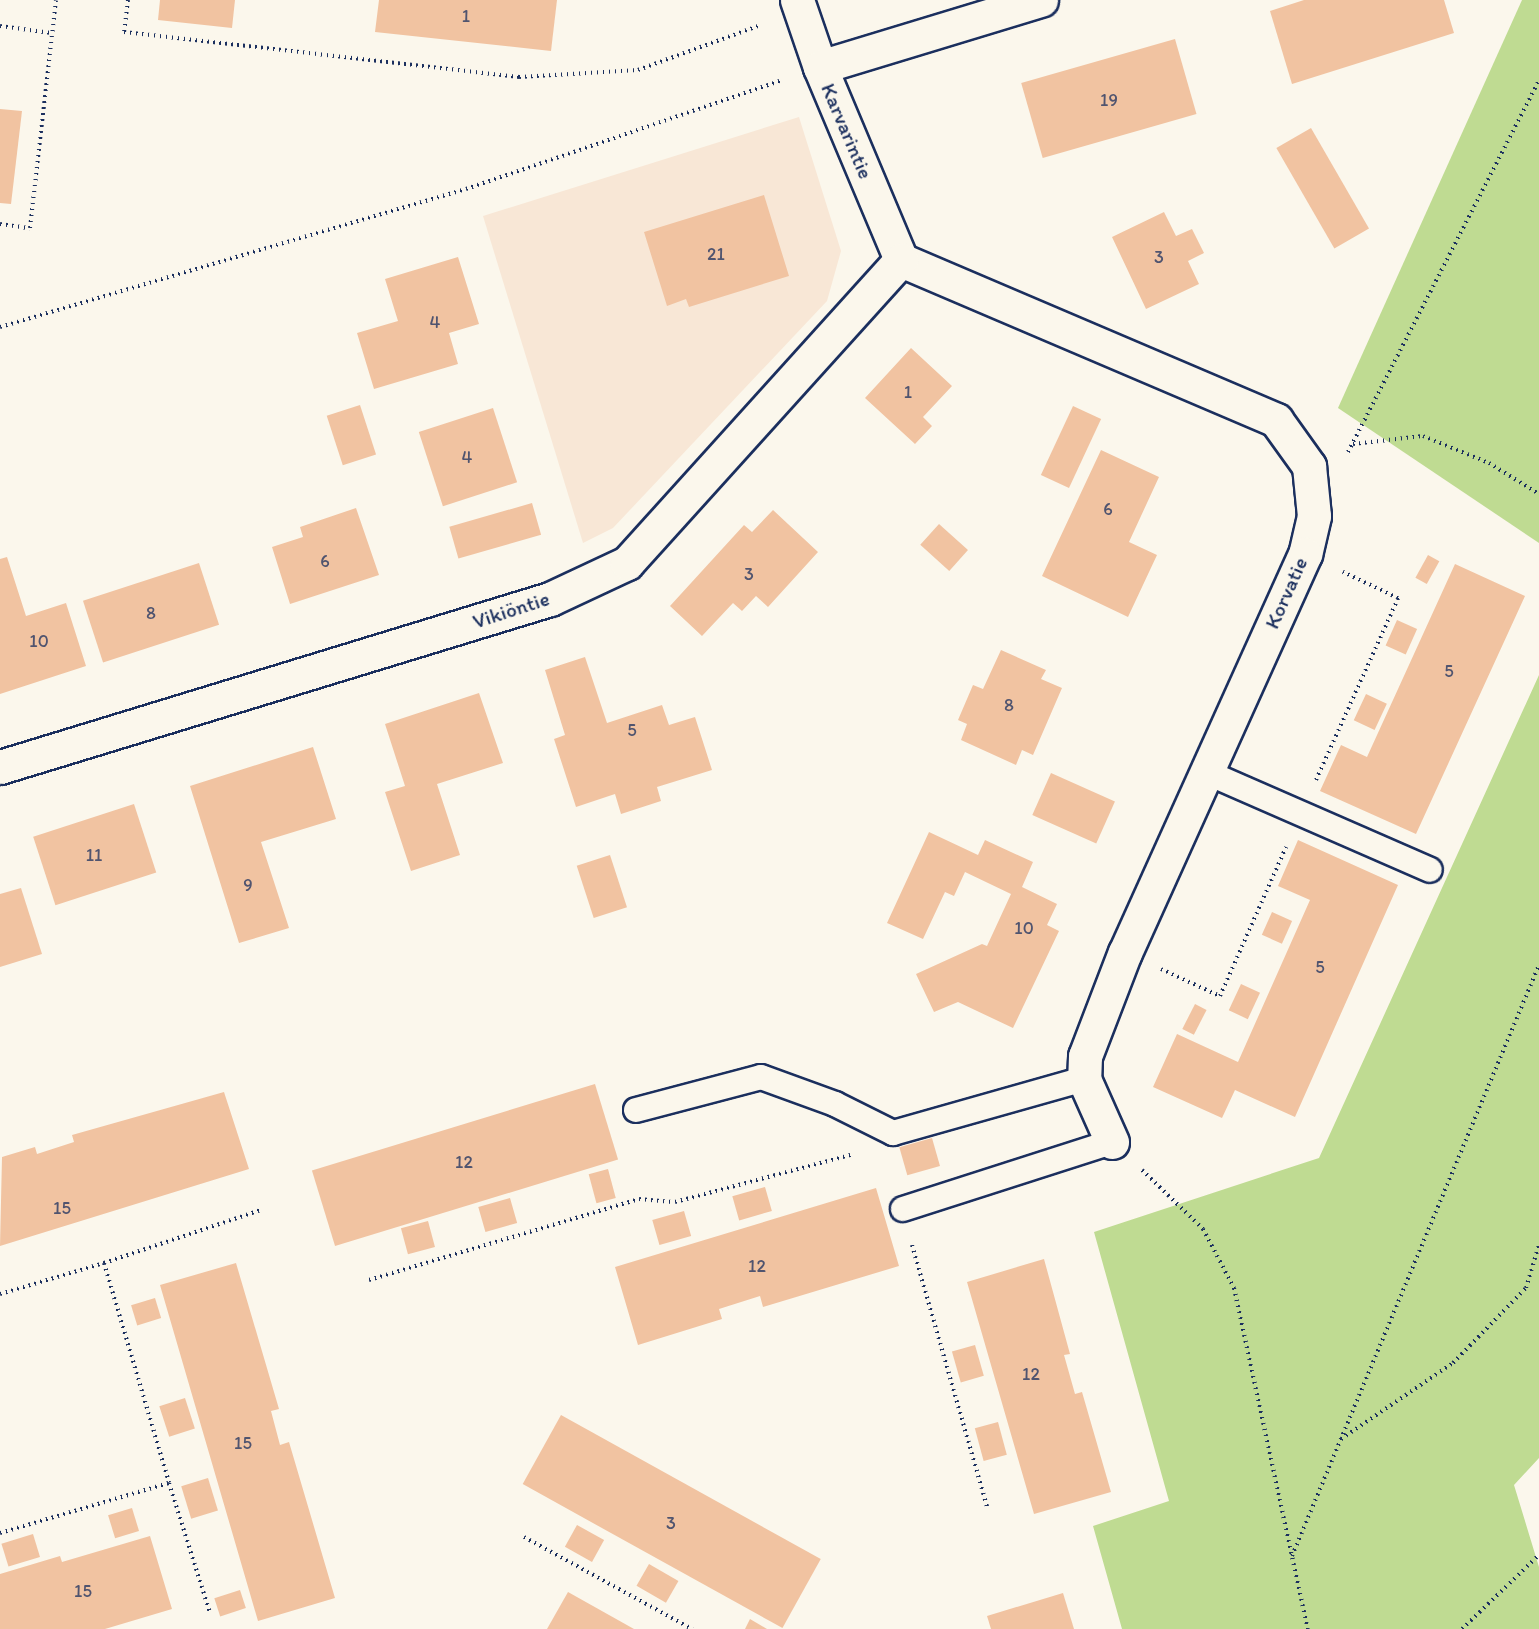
<!DOCTYPE html>
<meta charset="utf-8">
<style>
body{margin:0}
#map{position:relative;width:1539px;height:1629px;overflow:hidden;background:#fbf7ec;font-family:Itim,sans-serif}
div>[style]{position:absolute}
.built>*{inset:0;background:#f8e7d6}
.green>*{inset:0;background:#bfdb92}
.building>*{inset:0;background:#f1c3a1;transform-origin:0 0}
.path>*{height:4px;margin-top:-2px;transform-origin:0;background:repeating-linear-gradient(90deg,#1b2f5e 0 1.5px,transparent 0 6px)}
.roads{filter:drop-shadow(2px 0 #1b2f5e) drop-shadow(-2px 0 #1b2f5e) drop-shadow(0 2px #1b2f5e) drop-shadow(0 -2px #1b2f5e)}
.service>*{height:24px;margin:-12px;padding:0 12px;transform-origin:12px;border-radius:12px;background:#fbf7ec}
.minor>*{height:33px;margin:-16.5px;padding:0 16.5px;transform-origin:16.5px;border-radius:16.5px;background:#fbf7ec}
span{translate:-50% -50%;white-space:nowrap;text-align:center;line-height:1.15;-webkit-text-stroke:4.5px #fbf7ec;paint-order:stroke}
.number-label{font-size:18px;color:#50546f}
.number-label span{-webkit-text-stroke-width:0}
.street-label{font-size:21px;color:#1b2f5e}
</style>
<div id="map">
<div class="built">
<i style="clip-path:polygon(799px 117px,841px 251px,827px 301px,613px 528px,583px 543px,483px 216px)"></i>
</div>
<div class="green">
<i style="clip-path:polygon(1522px 0,1539px 0,1539px 543px,1338px 408px)"></i>
<i style="clip-path:polygon(1539px 675px,1539px 1458px,1514px 1485px,1539px 1567px,1539px 1629px,1122px 1629px,1093px 1526px,1169px 1501px,1094px 1232px,1319px 1158px)"></i>
</div>
<div class="building">
<i style="clip-path:polygon(160px 0,235px 0,232px 28px,158px 20px)"></i>
<i style="clip-path:polygon(379px 0,557px 0,551px 51px,375px 32px)"></i>
<i style="clip-path:polygon(1304px 0,1444px 0,1454px 33px,1292px 84px,1270px 11px)"></i>
<i style="left:1175px;top:39px;width:78px;height:160px;rotate:74deg"></i>
<i style="clip-path:polygon(0 109px,22px 111px,11px 204px,0 203px)"></i>
<i style="left:1311px;top:128px;width:116px;height:40px;rotate:60deg"></i>
<i style="clip-path:polygon(764px 195px,789px 276px,689px 307px,686px 299px,667px 306px,644px 232px)"></i>
<i style="clip-path:polygon(1164px 212px,1176px 236px,1192px 229px,1204px 253px,1188px 261px,1199px 284px,1146px 309px,1112px 237px)"></i>
<i style="clip-path:polygon(458px 257px,479px 324px,449px 333px,458px 364px,374px 389px,357px 333px,398px 321px,385px 279px)"></i>
<i style="clip-path:polygon(911px 348px,952px 386px,923px 417px,932px 426px,915px 444px,865px 398px)"></i>
<i style="left:360px;top:405px;width:52px;height:35px;rotate:72deg"></i>
<i style="left:1073px;top:406px;width:31px;height:76px;rotate:25deg"></i>
<i style="left:493px;top:408px;width:78px;height:78px;rotate:72deg"></i>
<i style="clip-path:polygon(1101px 450px,1159px 477px,1129px 542px,1157px 555px,1128px 617px,1042px 576px)"></i>
<i style="left:532px;top:503px;width:33px;height:86px;rotate:74deg"></i>
<i style="clip-path:polygon(356px 508px,379px 575px,290px 604px,272px 547px,303px 537px,300px 527px)"></i>
<i style="clip-path:polygon(773px 510px,818px 552px,768px 607px,756px 596px,742px 611px,733px 603px,702px 636px,670px 606px,744px 525px,752px 532px)"></i>
<i style="left:939px;top:524px;width:39px;height:28px;rotate:42deg"></i>
<i style="left:1428px;top:555px;width:13px;height:26px;rotate:29deg"></i>
<i style="clip-path:polygon(7px 557px,26px 616px,66px 603px,86px 666px,0 694px,0 559px)"></i>
<i style="left:199px;top:563px;width:65px;height:122px;rotate:72deg"></i>
<i style="clip-path:polygon(1455px 564px,1525px 596px,1416px 834px,1320px 791px,1341px 745px,1367px 757px)"></i>
<i style="left:1397px;top:620px;width:22px;height:28px;rotate:24deg"></i>
<i style="clip-path:polygon(1001px 650px,1046px 670px,1041px 679px,1062px 688px,1033px 755px,1022px 750px,1016px 765px,961px 740px,967px 724px,958px 720px,973px 685px,983px 689px)"></i>
<i style="clip-path:polygon(585px 657px,607px 723px,662px 705px,669px 725px,695px 717px,712px 770px,657px 787px,661px 801px,621px 814px,615px 794px,576px 807px,554px 739px,565px 735px,545px 670px)"></i>
<i style="clip-path:polygon(479px 693px,503px 763px,437px 784px,460px 855px,411px 871px,385px 792px,405px 786px,385px 724px)"></i>
<i style="left:1366px;top:694px;width:23px;height:29px;rotate:25deg"></i>
<i style="clip-path:polygon(313px 747px,336px 819px,261px 842px,289px 928px,239px 943px,190px 786px)"></i>
<i style="left:1051px;top:773px;width:70px;height:46px;rotate:24deg"></i>
<i style="left:134px;top:804px;width:72px;height:106px;rotate:72deg"></i>
<i style="clip-path:polygon(929px 832px,978px 855px,985px 840px,1033px 862px,1022px 887px,1057px 904px,1047px 925px,1059px 931px,1013px 1028px,958px 1002px,934px 1012px,916px 974px,982px 944px,987px 946px,1011px 894px,965px 872px,954px 896px,945px 892px,923px 939px,887px 923px)"></i>
<i style="clip-path:polygon(1298px 840px,1398px 885px,1295px 1117px,1235px 1090px,1222px 1118px,1153px 1087px,1177px 1034px,1238px 1062px,1310px 900px,1278px 886px)"></i>
<i style="left:610px;top:855px;width:55px;height:35px;rotate:72deg"></i>
<i style="clip-path:polygon(21px 888px,42px 954px,0 967px,0 894px)"></i>
<i style="left:1272px;top:912px;width:22px;height:25px;rotate:24deg"></i>
<i style="left:1241px;top:984px;width:21px;height:29px;rotate:25deg"></i>
<i style="left:1195px;top:1004px;width:13px;height:28px;rotate:27deg"></i>
<i style="left:595px;top:1084px;width:79px;height:296px;rotate:73deg"></i>
<i style="clip-path:polygon(224px 1092px,249px 1169px,0 1246px,2px 1157px,35px 1147px,37px 1154px,74px 1142px,72px 1135px)"></i>
<i style="left:932px;top:1138px;width:29px;height:34px;rotate:74deg"></i>
<i style="left:608px;top:1169px;width:30px;height:20px;rotate:75deg"></i>
<i style="left:765px;top:1187px;width:25px;height:34px;rotate:74deg"></i>
<i style="clip-path:polygon(876px 1188px,899px 1266px,763px 1307px,760px 1296px,719px 1309px,722px 1319px,638px 1345px,615px 1267px)"></i>
<i style="left:510px;top:1198px;width:26px;height:33px;rotate:74deg"></i>
<i style="left:684px;top:1211px;width:26px;height:33px;rotate:74deg"></i>
<i style="left:428px;top:1221px;width:27px;height:28px;rotate:75deg"></i>
<i style="clip-path:polygon(1044px 1259px,1070px 1354px,1064px 1355px,1075px 1394px,1082px 1392px,1111px 1492px,1034px 1514px,967px 1282px)"></i>
<i style="clip-path:polygon(236px 1263px,279px 1409px,271px 1411px,280px 1445px,289px 1442px,335px 1598px,258px 1621px,160px 1285px)"></i>
<i style="left:155px;top:1298px;width:21px;height:25px;rotate:73deg"></i>
<i style="left:975px;top:1345px;width:32px;height:24px;rotate:74deg"></i>
<i style="left:185px;top:1398px;width:32px;height:27px;rotate:72deg"></i>
<i style="left:561px;top:1415px;width:297px;height:79px;rotate:29deg"></i>
<i style="left:998px;top:1422px;width:34px;height:24px;rotate:75deg"></i>
<i style="left:208px;top:1478px;width:34px;height:28px;rotate:73deg"></i>
<i style="left:132px;top:1508px;width:24px;height:25px;rotate:73deg"></i>
<i style="left:577px;top:1525px;width:31px;height:25px;rotate:29deg"></i>
<i style="left:33px;top:1534px;width:24px;height:33px;rotate:73deg"></i>
<i style="clip-path:polygon(150px 1536px,172px 1609px,105px 1629px,0 1629px,0 1574px,60px 1556px,62px 1562px)"></i>
<i style="left:649px;top:1564px;width:34px;height:25px;rotate:30deg"></i>
<i style="left:240px;top:1590px;width:19px;height:27px;rotate:72deg"></i>
<i style="clip-path:polygon(568px 1592px,634px 1629px,547px 1629px)"></i>
<i style="clip-path:polygon(1063px 1593px,1074px 1629px,991px 1629px,987px 1616px)"></i>
<i style="clip-path:polygon(750px 1619px,767px 1629px,745px 1629px)"></i>
</div>
<div class="path">
<i style="left:128px;top:0;width:32px;rotate:97deg"></i>
<i style="left:124px;top:32px;width:398px;rotate:6.5deg"></i>
<i style="left:519px;top:77px;width:119px;rotate:-3.4deg"></i>
<i style="left:638px;top:70px;width:131px;rotate:-20.1deg"></i>
<i style="left:0;top:26px;width:52px;rotate:7.7deg"></i>
<i style="left:0;top:224px;width:30px;rotate:8deg"></i>
<i style="left:30px;top:228px;width:229px;rotate:-83.5deg"></i>
<i style="left:0;top:327px;width:486px;rotate:-16.5deg"></i>
<i style="left:466px;top:189px;width:332px;rotate:-19deg"></i>
<i style="left:1353px;top:444px;width:70px;rotate:-6.5deg"></i>
<i style="left:1423px;top:436px;width:71px;rotate:22.2deg"></i>
<i style="left:1489px;top:463px;width:59px;rotate:31.8deg"></i>
<i style="left:1348px;top:452px;width:418px;rotate:-62.8deg"></i>
<i style="left:1316px;top:780px;width:200px;rotate:-65.7deg"></i>
<i style="left:1398px;top:598px;width:61px;rotate:-154.7deg"></i>
<i style="left:1161px;top:969px;width:65px;rotate:24.6deg"></i>
<i style="left:1220px;top:996px;width:163px;rotate:-66.1deg"></i>
<i style="left:1142px;top:1170px;width:85px;rotate:44deg"></i>
<i style="left:1203px;top:1229px;width:67px;rotate:62.3deg"></i>
<i style="left:1234px;top:1288px;width:349px;rotate:77.8deg"></i>
<i style="left:912px;top:1245px;width:273px;rotate:74deg"></i>
<i style="left:104px;top:1263px;width:166px;rotate:-18.7deg"></i>
<i style="left:369px;top:1280px;width:282px;rotate:-16.7deg"></i>
<i style="left:639px;top:1199px;width:36px;rotate:5deg"></i>
<i style="left:675px;top:1202px;width:182px;rotate:-15deg"></i>
<i style="left:0;top:1294px;width:109px;rotate:-16.6deg"></i>
<i style="left:104px;top:1263px;width:229px;rotate:73.5deg"></i>
<i style="left:1341px;top:1439px;width:135px;rotate:-34.2deg"></i>
<i style="left:1453px;top:1363px;width:105px;rotate:-45.8deg"></i>
<i style="left:1526px;top:1288px;width:45px;rotate:-73.2deg"></i>
<i style="left:0;top:1533px;width:176px;rotate:-16.5deg"></i>
<i style="left:169px;top:1483px;width:136px;rotate:72.5deg"></i>
<i style="left:524px;top:1537px;width:192px;rotate:28.7deg"></i>
<i style="left:1292px;top:1556px;width:641px;rotate:-67.32deg"></i>
<i style="left:1462px;top:1629px;width:107px;rotate:-43.9deg"></i>
</div>
<div class="roads">
<div class="service">
<i style="left:1206px;top:772px;width:244px;rotate:23.6deg"></i>
<i style="left:636px;top:1110px;width:129px;rotate:-14.8deg"></i>
<i style="left:761px;top:1077px;width:79px;rotate:20deg"></i>
<i style="left:835px;top:1104px;width:65px;rotate:26.6deg"></i>
<i style="left:893px;top:1133px;width:198px;rotate:-15.8deg"></i>
<i style="left:903px;top:1209px;width:219px;rotate:-17.8deg"></i>
</div>
<div class="minor">
<i style="left:797px;top:0;width:71px;rotate:71.1deg"></i>
<i style="left:820px;top:67px;width:209px;rotate:67.2deg"></i>
<i style="left:820px;top:67px;width:231px;rotate:-16.9deg"></i>
<i style="left:901px;top:260px;width:408px;rotate:23.1deg"></i>
<i style="left:1276px;top:420px;width:57px;rotate:54.3deg"></i>
<i style="left:1309px;top:466px;width:50px;rotate:84.3deg"></i>
<i style="left:1314px;top:516px;width:39px;rotate:103deg"></i>
<i style="left:1305px;top:554px;width:437px;rotate:114.3deg"></i>
<i style="left:1125px;top:952px;width:111px;rotate:111deg"></i>
<i style="left:1085px;top:1056px;width:23px;rotate:92deg"></i>
<i style="left:1084px;top:1079px;width:69px;rotate:66deg"></i>
<i style="left:0;top:767px;width:575px;rotate:-16.99deg"></i>
<i style="left:550px;top:599px;width:85px;rotate:-25.1deg"></i>
<i style="left:627px;top:563px;width:409px;rotate:-47.9deg"></i>
</div>
</div>
<div class="number-label">
<span style="left:466px;top:16px">1</span>
<span style="left:1109px;top:100px">19</span>
<span style="left:716px;top:254px">21</span>
<span style="left:1159px;top:257px">3</span>
<span style="left:435px;top:322px">4</span>
<span style="left:908px;top:392px">1</span>
<span style="left:467px;top:457px">4</span>
<span style="left:1108px;top:509px">6</span>
<span style="left:325px;top:561px">6</span>
<span style="left:749px;top:574px">3</span>
<span style="left:151px;top:613px">8</span>
<span style="left:39px;top:641px">10</span>
<span style="left:1449px;top:671px">5</span>
<span style="left:1009px;top:705px">8</span>
<span style="left:632px;top:730px">5</span>
<span style="left:94px;top:855px">11</span>
<span style="left:248px;top:885px">9</span>
<span style="left:1024px;top:928px">10</span>
<span style="left:1320px;top:967px">5</span>
<span style="left:464px;top:1162px">12</span>
<span style="left:62px;top:1208px">15</span>
<span style="left:757px;top:1266px">12</span>
<span style="left:1031px;top:1374px">12</span>
<span style="left:243px;top:1443px">15</span>
<span style="left:671px;top:1523px">3</span>
<span style="left:83px;top:1591px">15</span>
</div>
<div class="street-label">
<span style="left:847px;top:131px;rotate:67deg">Karvarintie</span>
<span style="left:1286px;top:593px;rotate:-66deg">Korvatie</span>
<span style="left:511px;top:610px;rotate:-18deg">Vikiöntie</span>
</div>
</div>
